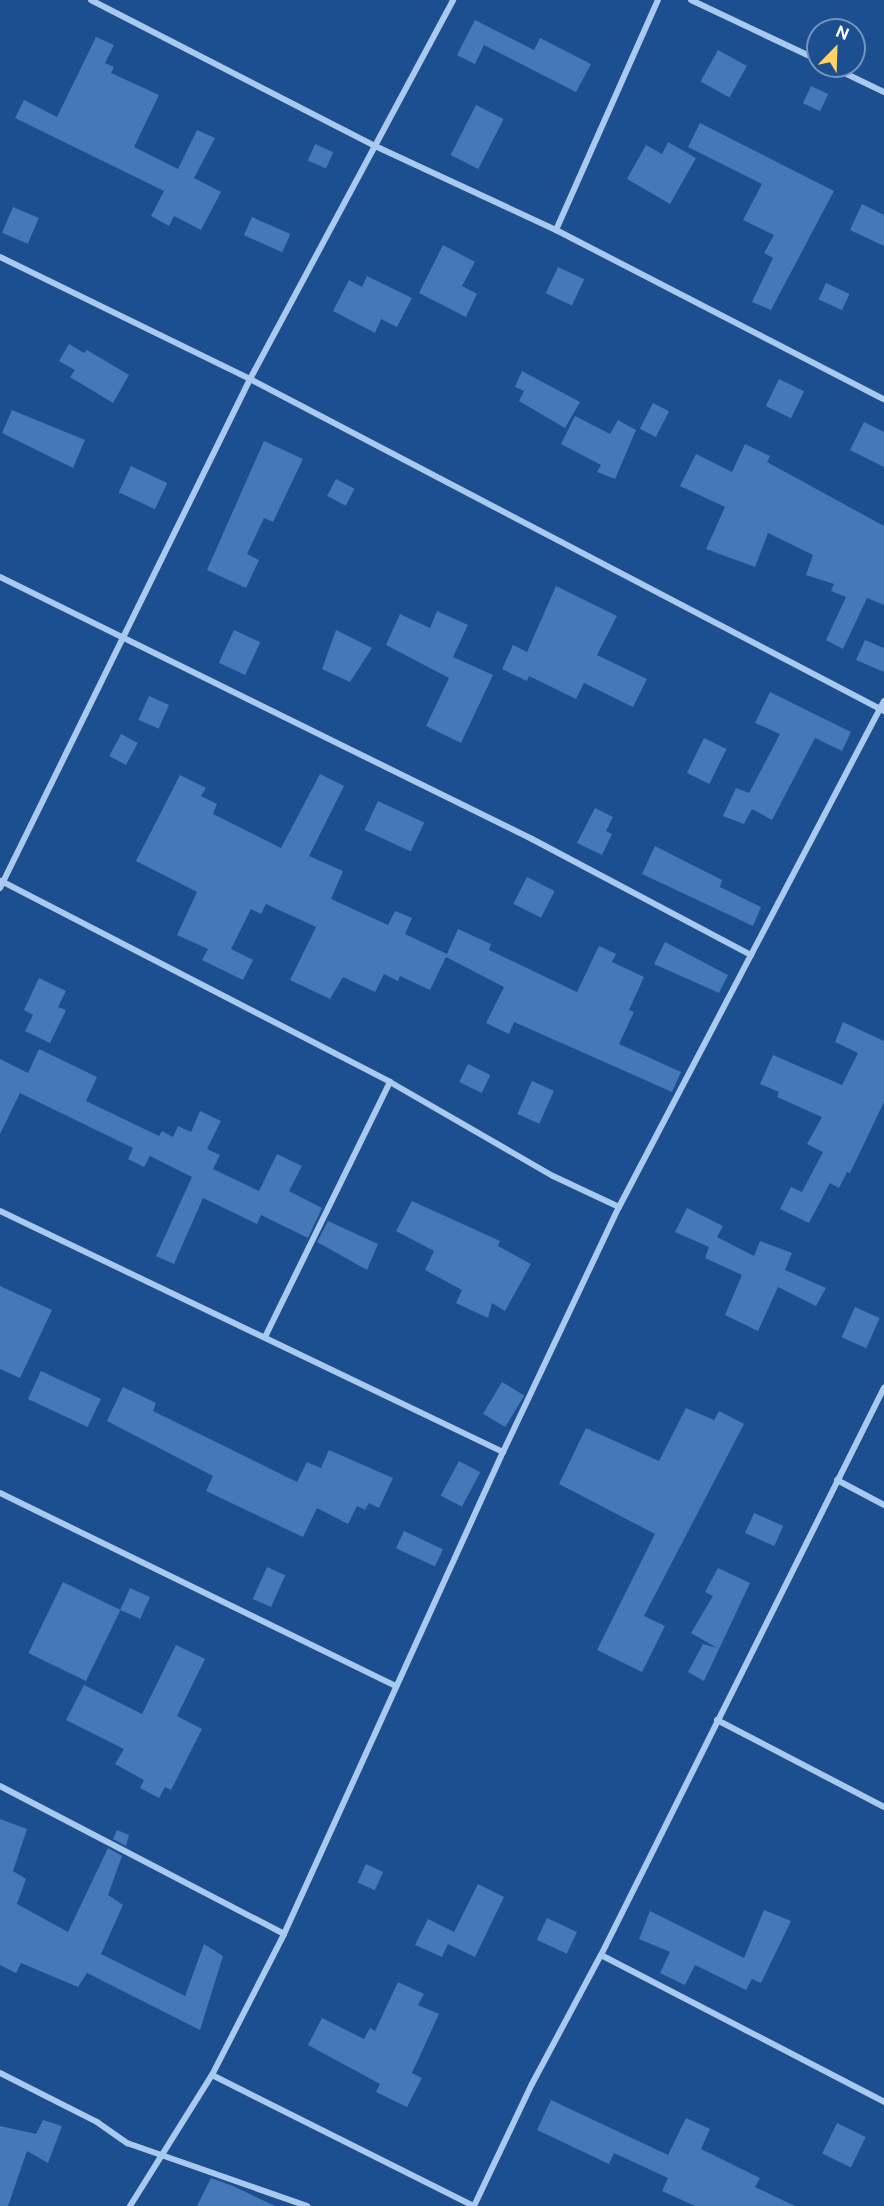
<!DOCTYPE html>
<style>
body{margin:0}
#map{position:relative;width:884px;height:2206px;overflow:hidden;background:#1b4f8f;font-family:"Public Sans",sans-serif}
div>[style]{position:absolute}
.building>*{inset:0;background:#4478b7;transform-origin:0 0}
.minor>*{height:6px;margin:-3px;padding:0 3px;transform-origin:3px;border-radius:3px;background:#a9c9ee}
span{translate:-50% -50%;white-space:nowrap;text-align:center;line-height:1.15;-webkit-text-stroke:4.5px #1b4f8f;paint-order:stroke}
.north{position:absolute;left:806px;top:18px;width:60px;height:60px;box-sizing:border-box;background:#1b4f8f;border:2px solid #7695bc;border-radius:50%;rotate:23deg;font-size:16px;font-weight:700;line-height:24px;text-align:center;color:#fff}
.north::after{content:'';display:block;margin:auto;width:21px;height:27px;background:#ffd166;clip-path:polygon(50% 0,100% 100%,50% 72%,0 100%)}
</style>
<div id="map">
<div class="building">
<i style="clip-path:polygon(475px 20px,534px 50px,540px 38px,591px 64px,576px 92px,484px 45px,475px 64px,457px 55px)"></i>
<i style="clip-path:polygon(96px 37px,114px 45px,105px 63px,114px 67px,111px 73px,159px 95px,134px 147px,178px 169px,197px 130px,215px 138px,194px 178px,221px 192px,201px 230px,174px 216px,169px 226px,151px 216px,164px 191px,15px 118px,24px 100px,57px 117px)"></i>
<i style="left:718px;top:50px;width:33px;height:36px;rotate:29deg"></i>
<i style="left:811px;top:86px;width:19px;height:19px;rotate:25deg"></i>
<i style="left:476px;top:105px;width:31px;height:56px;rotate:27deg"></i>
<i style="clip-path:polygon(700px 123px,834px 191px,771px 310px,752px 302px,773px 258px,764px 253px,774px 235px,743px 220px,762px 184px,688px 147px)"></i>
<i style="clip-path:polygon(668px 142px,696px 158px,670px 204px,627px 179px,646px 145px,662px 154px)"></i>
<i style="left:315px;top:144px;width:20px;height:18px;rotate:24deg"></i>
<i style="clip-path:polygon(862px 204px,884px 215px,884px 246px,850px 230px)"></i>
<i style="left:13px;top:207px;width:28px;height:28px;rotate:23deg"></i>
<i style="left:252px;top:217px;width:42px;height:20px;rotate:24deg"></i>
<i style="clip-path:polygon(443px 245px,475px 262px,462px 286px,477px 294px,466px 317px,419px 293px)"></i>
<i style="left:558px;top:267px;width:29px;height:29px;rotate:25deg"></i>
<i style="clip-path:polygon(367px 276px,412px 298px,397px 327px,381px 319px,375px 333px,333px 311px,349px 280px,362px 287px)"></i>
<i style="left:826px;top:283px;width:26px;height:18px;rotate:25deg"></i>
<i style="clip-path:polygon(69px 344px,84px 353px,87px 350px,129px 375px,113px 403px,70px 377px,75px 370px,59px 361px)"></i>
<i style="clip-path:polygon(522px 371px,580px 402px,565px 428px,519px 401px,524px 391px,515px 387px)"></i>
<i style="left:779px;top:379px;width:28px;height:30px;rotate:26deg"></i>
<i style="left:653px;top:403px;width:18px;height:29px;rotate:27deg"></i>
<i style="clip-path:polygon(12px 410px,85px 440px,73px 468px,2px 433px)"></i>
<i style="clip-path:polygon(575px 416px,610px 434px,618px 420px,636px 430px,615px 479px,597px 472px,601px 465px,561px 444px)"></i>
<i style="clip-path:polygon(864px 422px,884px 432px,884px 467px,850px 450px)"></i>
<i style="clip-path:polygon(264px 441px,303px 459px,273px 522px,264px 518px,247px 554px,259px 560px,246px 588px,207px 570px)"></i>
<i style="clip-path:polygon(745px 444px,770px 456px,767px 462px,884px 526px,884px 605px,867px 598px,843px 649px,826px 640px,846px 597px,831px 591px,834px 584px,806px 575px,813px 555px,768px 533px,755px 567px,706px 549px,725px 507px,680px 486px,696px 454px,732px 472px)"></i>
<i style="left:131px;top:466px;width:40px;height:29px;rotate:25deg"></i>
<i style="left:336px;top:479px;width:21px;height:19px;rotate:28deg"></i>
<i style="clip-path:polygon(556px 586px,617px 616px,597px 655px,647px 679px,633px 707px,584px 683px,576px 699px,529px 676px,527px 681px,502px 669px,513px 645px,527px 652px)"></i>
<i style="clip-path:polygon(437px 611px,468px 625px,453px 657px,493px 675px,461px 743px,426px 726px,449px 678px,386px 645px,400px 614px,430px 628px)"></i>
<i style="left:234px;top:630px;width:29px;height:36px;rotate:25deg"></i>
<i style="clip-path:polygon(336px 630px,372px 648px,350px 682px,322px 669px)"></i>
<i style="clip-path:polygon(865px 640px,884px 648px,884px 672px,856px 660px)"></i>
<i style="clip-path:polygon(770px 692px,851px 732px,842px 751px,815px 738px,772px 820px,752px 809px,744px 824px,723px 816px,736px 788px,749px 793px,780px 734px,755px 723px)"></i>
<i style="left:149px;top:696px;width:22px;height:26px;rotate:24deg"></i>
<i style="left:121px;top:734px;width:19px;height:25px;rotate:28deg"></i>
<i style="left:704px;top:738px;width:25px;height:39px;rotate:26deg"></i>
<i style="clip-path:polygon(320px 774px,344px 786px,309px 856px,343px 871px,331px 899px,388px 925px,395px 911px,412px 918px,405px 934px,447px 954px,458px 929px,491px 944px,489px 950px,577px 992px,599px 946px,616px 954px,612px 962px,644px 977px,629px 1010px,634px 1012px,619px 1044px,681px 1072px,672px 1092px,514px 1022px,509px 1034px,486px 1023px,504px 987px,446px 957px,430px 990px,400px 976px,398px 981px,384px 974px,375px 992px,343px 977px,330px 999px,290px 980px,316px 927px,266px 904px,261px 914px,251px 909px,231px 949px,253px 960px,243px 980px,202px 960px,208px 949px,177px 935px,197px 892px,136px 861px,180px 775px,206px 788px,201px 796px,217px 804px,213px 814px,281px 848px)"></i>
<i style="left:378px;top:801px;width:51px;height:32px;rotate:25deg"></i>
<i style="clip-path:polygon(595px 808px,613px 817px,606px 831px,612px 834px,602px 855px,577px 843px)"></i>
<i style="clip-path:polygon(655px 846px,722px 880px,720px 887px,761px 907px,753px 926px,642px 874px)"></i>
<i style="left:527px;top:877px;width:31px;height:30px;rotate:27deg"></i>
<i style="clip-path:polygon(665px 942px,728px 975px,719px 993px,654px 964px)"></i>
<i style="clip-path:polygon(39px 978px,66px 991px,58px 1007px,66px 1010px,50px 1043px,25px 1031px,33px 1015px,24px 1010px)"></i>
<i style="clip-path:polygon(843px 1022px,884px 1041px,884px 1102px,850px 1173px,847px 1172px,839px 1188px,830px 1183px,809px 1223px,780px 1209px,791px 1187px,802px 1192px,823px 1152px,807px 1144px,822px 1117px,777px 1097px,779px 1092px,760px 1084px,773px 1055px,842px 1085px,858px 1053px,835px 1042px)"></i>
<i style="clip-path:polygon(39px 1049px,97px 1077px,86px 1101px,159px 1136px,162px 1131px,173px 1137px,178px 1126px,191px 1132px,200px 1111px,221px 1121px,207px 1149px,220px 1155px,213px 1169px,259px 1191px,277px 1154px,302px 1166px,289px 1191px,322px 1208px,308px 1238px,261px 1215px,257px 1224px,203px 1198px,174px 1264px,156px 1256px,192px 1177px,150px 1156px,144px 1167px,128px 1159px,133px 1148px,20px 1093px,0 1134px,0 1059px,28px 1073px)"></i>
<i style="left:468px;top:1064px;width:25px;height:20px;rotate:26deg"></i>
<i style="left:532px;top:1081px;width:24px;height:36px;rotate:24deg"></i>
<i style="clip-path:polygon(412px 1201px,500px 1241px,498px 1246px,531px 1264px,505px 1311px,492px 1303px,488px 1318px,456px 1303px,462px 1290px,425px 1270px,434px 1251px,396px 1231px)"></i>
<i style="clip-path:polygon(687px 1208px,723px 1226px,717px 1237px,754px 1256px,760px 1241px,792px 1253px,785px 1270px,826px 1288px,816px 1306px,778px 1287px,758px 1331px,725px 1315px,742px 1275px,705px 1258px,709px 1247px,675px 1232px)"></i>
<i style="clip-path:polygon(328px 1221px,378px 1244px,367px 1270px,317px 1242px)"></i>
<i style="clip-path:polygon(0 1286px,52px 1310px,20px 1378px,0 1369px)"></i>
<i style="left:855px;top:1307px;width:27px;height:33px;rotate:24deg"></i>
<i style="left:41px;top:1371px;width:66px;height:31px;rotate:25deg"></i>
<i style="left:502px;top:1382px;width:26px;height:37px;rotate:31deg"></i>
<i style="clip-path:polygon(123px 1387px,156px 1403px,153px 1411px,297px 1482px,307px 1462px,321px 1468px,329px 1450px,393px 1478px,379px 1508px,369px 1503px,365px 1510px,357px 1506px,348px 1524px,317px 1508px,303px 1537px,206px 1491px,213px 1476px,107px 1421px)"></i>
<i style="clip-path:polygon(686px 1408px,714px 1420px,719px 1411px,744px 1424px,644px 1616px,665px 1626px,642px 1672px,597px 1650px,655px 1534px,559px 1484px,586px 1428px,659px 1461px)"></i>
<i style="left:459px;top:1461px;width:24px;height:39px;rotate:28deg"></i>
<i style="left:754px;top:1513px;width:32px;height:22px;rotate:24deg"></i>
<i style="left:404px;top:1531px;width:43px;height:19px;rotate:25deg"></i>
<i style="left:267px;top:1567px;width:20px;height:35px;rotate:24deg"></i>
<i style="clip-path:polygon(718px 1568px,750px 1583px,704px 1681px,688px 1672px,703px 1644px,717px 1648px,691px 1633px,713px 1596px,705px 1592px)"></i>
<i style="left:63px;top:1582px;width:64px;height:79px;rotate:26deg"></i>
<i style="left:130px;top:1588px;width:22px;height:24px;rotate:24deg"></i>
<i style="clip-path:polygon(176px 1645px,205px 1659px,177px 1716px,202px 1729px,171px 1790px,165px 1787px,159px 1798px,140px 1788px,144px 1780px,115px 1764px,124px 1749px,66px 1720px,84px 1685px,142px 1714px)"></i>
<i style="clip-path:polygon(0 1819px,27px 1829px,13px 1871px,26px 1879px,17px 1904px,68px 1932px,108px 1848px,122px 1856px,108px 1895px,123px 1905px,101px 1954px,185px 1996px,204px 1944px,223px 1956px,200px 2030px,87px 1973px,78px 1987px,21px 1963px,16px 1973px,0 1965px)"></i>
<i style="clip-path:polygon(117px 1830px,129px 1835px,126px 1846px,113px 1839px)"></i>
<i style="left:366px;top:1864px;width:19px;height:20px;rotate:25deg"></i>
<i style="clip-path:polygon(478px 1884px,504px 1897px,475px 1957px,448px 1944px,442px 1957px,415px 1945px,428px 1919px,454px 1932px)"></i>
<i style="clip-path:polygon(764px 1910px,791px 1921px,761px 1983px,752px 1979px,746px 1990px,695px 1965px,685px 1985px,660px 1973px,670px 1952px,639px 1939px,650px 1911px,744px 1958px)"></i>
<i style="left:547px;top:1918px;width:33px;height:24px;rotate:25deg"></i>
<i style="clip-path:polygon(398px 1982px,424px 1994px,418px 2005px,439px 2014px,412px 2073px,422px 2078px,407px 2107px,376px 2092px,380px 2084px,308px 2045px,322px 2018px,364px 2039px,370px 2028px,375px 2031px)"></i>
<i style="clip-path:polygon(551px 2100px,668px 2155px,686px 2118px,710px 2129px,701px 2149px,760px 2178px,755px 2187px,795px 2206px,695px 2206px,662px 2191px,668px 2178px,614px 2153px,609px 2164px,537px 2130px)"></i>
<i style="clip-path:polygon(43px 2120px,62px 2126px,48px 2163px,27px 2151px,8px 2206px,0 2206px,0 2126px,36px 2134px)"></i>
<i style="left:837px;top:2123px;width:32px;height:34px;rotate:26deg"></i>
<i style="clip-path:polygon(211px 2178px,233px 2186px,275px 2206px,197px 2206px)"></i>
</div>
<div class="minor">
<i style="left:91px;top:0;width:319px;rotate:27.2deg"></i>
<i style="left:375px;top:146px;width:200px;rotate:24.9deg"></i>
<i style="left:556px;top:230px;width:369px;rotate:27.3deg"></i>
<i style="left:691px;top:0;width:140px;rotate:25.3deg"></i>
<i style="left:830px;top:66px;width:60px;rotate:25.7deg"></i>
<i style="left:556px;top:230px;width:252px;rotate:-66.1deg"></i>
<i style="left:0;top:257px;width:278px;rotate:26deg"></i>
<i style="left:250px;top:379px;width:716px;rotate:27.64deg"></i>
<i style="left:0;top:577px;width:593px;rotate:26.22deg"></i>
<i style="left:532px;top:839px;width:248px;rotate:27.9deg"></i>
<i style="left:1px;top:881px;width:438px;rotate:27.3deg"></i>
<i style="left:390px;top:1082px;width:188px;rotate:30deg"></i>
<i style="left:553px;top:1176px;width:73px;rotate:25.2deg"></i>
<i style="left:0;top:888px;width:567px;rotate:-63.84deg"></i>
<i style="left:250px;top:379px;width:430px;rotate:-61.8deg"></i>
<i style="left:0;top:1211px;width:558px;rotate:25.6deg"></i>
<i style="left:266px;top:1335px;width:282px;rotate:-63.9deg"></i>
<i style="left:837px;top:1480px;width:53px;rotate:28deg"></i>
<i style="left:0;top:1493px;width:440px;rotate:26deg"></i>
<i style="left:717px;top:1720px;width:188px;rotate:27.5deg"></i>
<i style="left:0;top:1786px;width:320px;rotate:27.5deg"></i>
<i style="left:601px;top:1955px;width:319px;rotate:27.4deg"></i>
<i style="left:0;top:2073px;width:109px;rotate:26.8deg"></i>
<i style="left:97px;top:2122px;width:37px;rotate:35deg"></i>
<i style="left:127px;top:2143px;width:191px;rotate:19.3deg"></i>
<i style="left:212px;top:2075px;width:293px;rotate:26.6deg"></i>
<i style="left:130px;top:2206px;width:155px;rotate:-58deg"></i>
<i style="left:212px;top:2075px;width:158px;rotate:-62.9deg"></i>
<i style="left:284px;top:1934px;width:529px;rotate:-65.57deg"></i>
<i style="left:503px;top:1452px;width:271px;rotate:-64.7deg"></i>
<i style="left:619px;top:1207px;width:571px;rotate:-62.36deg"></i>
<i style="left:474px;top:2206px;width:135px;rotate:-64.6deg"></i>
<i style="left:532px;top:2084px;width:146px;rotate:-61.9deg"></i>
<i style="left:601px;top:1955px;width:634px;rotate:-63.48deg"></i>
</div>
<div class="north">N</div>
</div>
